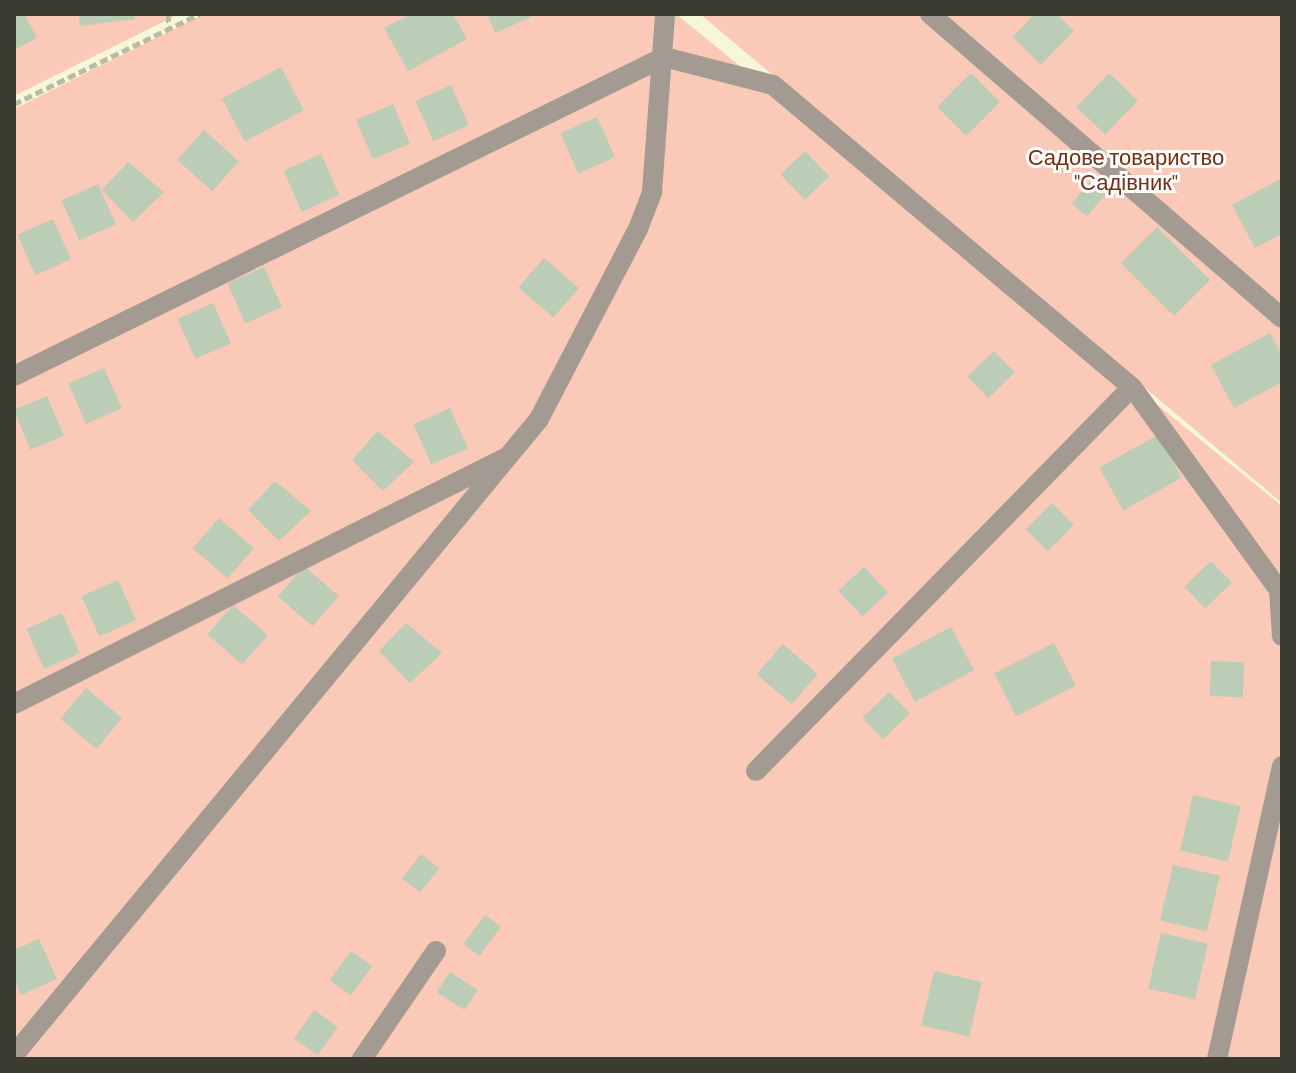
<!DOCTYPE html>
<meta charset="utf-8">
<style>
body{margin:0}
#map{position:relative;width:1296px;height:1073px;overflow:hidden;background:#f6f6da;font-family:Barlow,sans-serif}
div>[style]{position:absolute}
.green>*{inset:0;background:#fac9b7}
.building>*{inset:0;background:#bbcdb6;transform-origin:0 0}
.path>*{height:5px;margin-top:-2.5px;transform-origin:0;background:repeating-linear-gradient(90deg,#bbbba4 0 8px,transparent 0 12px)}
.minor>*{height:20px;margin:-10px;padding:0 10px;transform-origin:10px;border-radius:10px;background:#a39b92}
span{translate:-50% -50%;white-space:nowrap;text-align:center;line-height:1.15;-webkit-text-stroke:6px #fff;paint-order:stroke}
.park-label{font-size:22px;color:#6e3118}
.frame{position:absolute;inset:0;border:16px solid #3b3b30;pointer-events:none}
</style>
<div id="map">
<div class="green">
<i style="clip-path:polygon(14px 14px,179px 14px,14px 96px)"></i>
<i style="clip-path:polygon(204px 14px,676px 14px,1282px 506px,1282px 1059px,14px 1059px,14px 109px)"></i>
<i style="clip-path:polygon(700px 14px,1282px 14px,1282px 503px)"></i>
</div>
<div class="building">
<i style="clip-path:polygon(14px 14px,24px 14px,37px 38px,14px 50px)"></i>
<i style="clip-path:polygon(79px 14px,134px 14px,135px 19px,80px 26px)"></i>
<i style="clip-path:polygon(411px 14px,453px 14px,467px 39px,408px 71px,384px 28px)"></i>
<i style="clip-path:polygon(487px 14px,530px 14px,531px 17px,495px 33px)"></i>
<i style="clip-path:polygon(1035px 14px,1057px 14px,1074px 31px,1041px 65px,1013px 37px)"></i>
<i style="left:281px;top:67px;width:49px;height:67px;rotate:62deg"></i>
<i style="left:971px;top:73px;width:41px;height:48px;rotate:45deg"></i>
<i style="left:1109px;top:73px;width:40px;height:47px;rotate:44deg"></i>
<i style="left:451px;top:85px;width:44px;height:39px;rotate:66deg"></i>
<i style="left:393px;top:104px;width:43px;height:40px;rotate:67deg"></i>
<i style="left:597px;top:117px;width:44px;height:40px;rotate:66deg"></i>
<i style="left:204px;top:130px;width:47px;height:40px;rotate:42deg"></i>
<i style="left:805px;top:151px;width:35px;height:34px;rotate:46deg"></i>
<i style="left:321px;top:154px;width:45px;height:41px;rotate:66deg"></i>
<i style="clip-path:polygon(128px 162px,164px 192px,133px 222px,102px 190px)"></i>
<i style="clip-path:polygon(1282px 178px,1282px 234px,1255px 248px,1232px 205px)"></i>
<i style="left:1090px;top:182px;width:20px;height:28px;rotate:41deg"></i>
<i style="left:98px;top:184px;width:44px;height:40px;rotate:66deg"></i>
<i style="left:53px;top:219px;width:44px;height:39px;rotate:66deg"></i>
<i style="left:1157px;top:227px;width:75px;height:51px;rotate:45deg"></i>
<i style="left:544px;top:258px;width:46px;height:39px;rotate:41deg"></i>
<i style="left:264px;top:267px;width:44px;height:40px;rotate:66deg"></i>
<i style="left:213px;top:303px;width:44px;height:39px;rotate:66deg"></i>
<i style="clip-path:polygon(1270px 333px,1282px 355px,1282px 382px,1234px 408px,1211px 365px)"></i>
<i style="left:994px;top:351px;width:30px;height:37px;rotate:46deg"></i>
<i style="left:104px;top:368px;width:44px;height:39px;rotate:66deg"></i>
<i style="left:47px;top:396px;width:43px;height:36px;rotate:67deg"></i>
<i style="left:450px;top:408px;width:44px;height:40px;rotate:66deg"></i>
<i style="clip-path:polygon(378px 431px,414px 462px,383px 491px,352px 460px)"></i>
<i style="left:1158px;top:435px;width:49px;height:67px;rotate:61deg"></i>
<i style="clip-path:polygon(275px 481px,311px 511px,279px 541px,248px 510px)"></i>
<i style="left:1052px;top:503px;width:31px;height:37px;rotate:45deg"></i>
<i style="left:219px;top:518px;width:46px;height:40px;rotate:41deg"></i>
<i style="left:1211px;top:561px;width:30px;height:37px;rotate:46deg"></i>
<i style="left:304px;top:566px;width:46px;height:40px;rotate:41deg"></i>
<i style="left:864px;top:567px;width:35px;height:35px;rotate:47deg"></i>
<i style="left:118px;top:580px;width:44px;height:40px;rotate:66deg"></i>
<i style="left:233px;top:605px;width:46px;height:39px;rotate:41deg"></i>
<i style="left:62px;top:613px;width:44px;height:39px;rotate:66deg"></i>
<i style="clip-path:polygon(406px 623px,442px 653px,410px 683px,379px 651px)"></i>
<i style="left:951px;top:627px;width:49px;height:67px;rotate:62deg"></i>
<i style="left:1054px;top:643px;width:48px;height:67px;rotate:63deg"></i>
<i style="left:783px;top:644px;width:46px;height:40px;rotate:41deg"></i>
<i style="left:1211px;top:661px;width:33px;height:35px;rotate:2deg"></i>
<i style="left:86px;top:688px;width:47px;height:40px;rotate:40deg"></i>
<i style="left:889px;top:692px;width:30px;height:37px;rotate:46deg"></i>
<i style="left:1193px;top:795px;width:49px;height:57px;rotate:13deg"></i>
<i style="left:421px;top:854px;width:23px;height:31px;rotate:38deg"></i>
<i style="left:1173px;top:865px;width:48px;height:57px;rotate:13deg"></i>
<i style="left:485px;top:915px;width:20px;height:36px;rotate:37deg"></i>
<i style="left:1161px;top:933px;width:48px;height:57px;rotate:13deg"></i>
<i style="clip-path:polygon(39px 939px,57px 979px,21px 995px,14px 980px,14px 950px)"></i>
<i style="left:351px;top:951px;width:26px;height:36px;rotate:36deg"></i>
<i style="left:934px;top:971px;width:49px;height:56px;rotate:13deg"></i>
<i style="left:450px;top:972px;width:33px;height:24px;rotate:33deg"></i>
<i style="left:314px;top:1010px;width:29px;height:35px;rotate:35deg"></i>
</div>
<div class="path">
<i style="left:168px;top:14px;width:14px;rotate:86deg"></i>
<i style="left:14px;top:104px;width:206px;rotate:-25.9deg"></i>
</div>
<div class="minor">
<i style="left:930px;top:14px;width:465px;rotate:40.8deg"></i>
<i style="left:14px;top:376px;width:724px;rotate:-26.14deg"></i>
<i style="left:664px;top:57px;width:113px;rotate:14.4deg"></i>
<i style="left:773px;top:85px;width:469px;rotate:40.1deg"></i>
<i style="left:1132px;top:387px;width:251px;rotate:54.1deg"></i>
<i style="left:1279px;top:590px;width:46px;rotate:86.3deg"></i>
<i style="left:14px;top:704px;width:549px;rotate:-26.61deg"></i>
<i style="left:756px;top:771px;width:537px;rotate:-45.6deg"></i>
<i style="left:14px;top:1055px;width:825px;rotate:-50.46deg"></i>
<i style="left:539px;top:419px;width:214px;rotate:-62.5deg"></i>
<i style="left:638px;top:229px;width:40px;rotate:-69deg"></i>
<i style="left:652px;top:192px;width:178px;rotate:-85.8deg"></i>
<i style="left:362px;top:1059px;width:131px;rotate:-55.6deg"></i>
<i style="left:1217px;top:1059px;width:300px;rotate:-77.5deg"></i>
</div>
<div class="park-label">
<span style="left:1126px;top:169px">Садове товариство<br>"Садівник"</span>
</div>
<div class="frame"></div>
</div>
